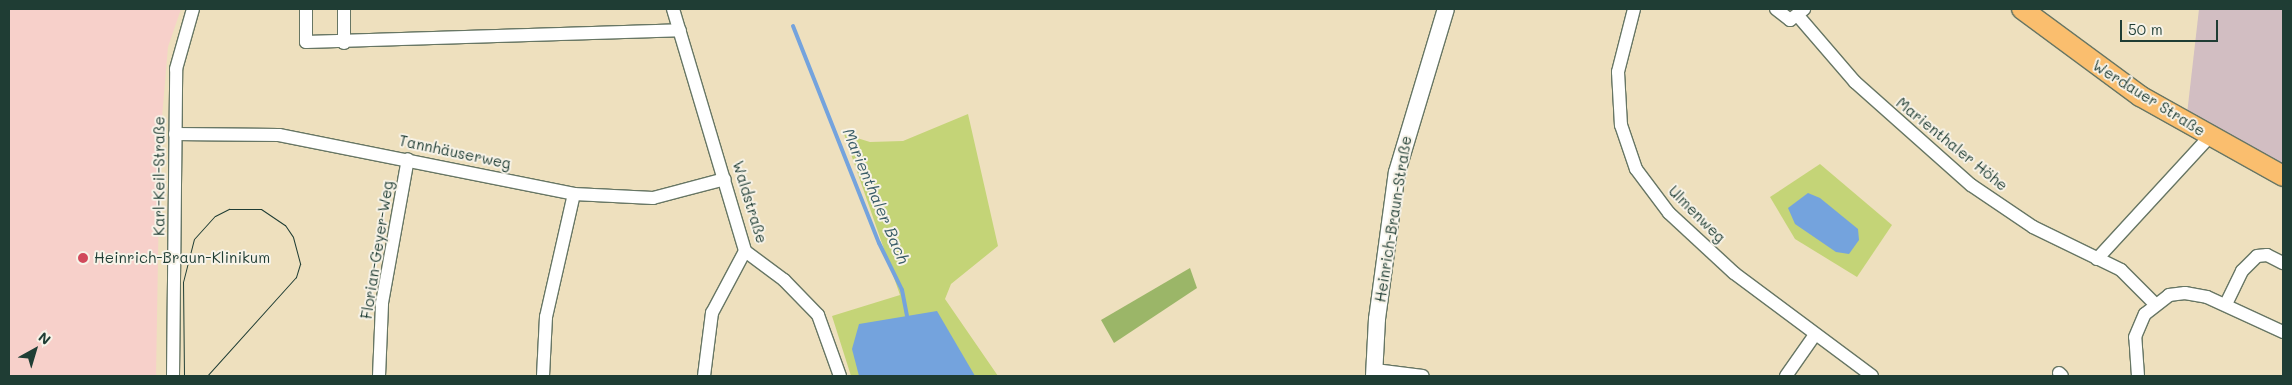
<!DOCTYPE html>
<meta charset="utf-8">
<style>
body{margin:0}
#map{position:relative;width:2292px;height:385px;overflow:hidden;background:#eee0be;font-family:Mali,sans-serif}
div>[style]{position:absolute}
.built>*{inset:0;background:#f7d0ca}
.industrial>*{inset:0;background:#d2bec2}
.green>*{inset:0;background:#c4d477}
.forest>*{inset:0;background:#9bb668}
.water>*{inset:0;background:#74a3dd}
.stream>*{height:4px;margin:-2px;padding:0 2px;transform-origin:2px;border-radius:2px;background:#74a3dd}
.roads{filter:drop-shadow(1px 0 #677664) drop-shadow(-1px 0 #677664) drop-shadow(0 1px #677664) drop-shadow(0 -1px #677664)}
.minor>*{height:12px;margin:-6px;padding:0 6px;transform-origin:6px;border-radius:6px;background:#fff}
.tertiary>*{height:16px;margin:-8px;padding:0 8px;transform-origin:8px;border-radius:8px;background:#fff}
.primary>*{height:20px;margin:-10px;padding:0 10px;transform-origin:10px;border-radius:10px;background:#fabe6e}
.tram>*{height:1px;margin:-0.5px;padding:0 0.5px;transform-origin:0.5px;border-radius:0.5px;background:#1f3d34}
.dots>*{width:14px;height:14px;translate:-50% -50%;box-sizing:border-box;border:2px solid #f7f3e8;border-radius:50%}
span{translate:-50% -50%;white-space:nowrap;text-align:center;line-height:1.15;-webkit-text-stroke:4px #f7f3e8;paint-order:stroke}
.street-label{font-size:15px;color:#1f3d34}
.poi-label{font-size:15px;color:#1f3d34}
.left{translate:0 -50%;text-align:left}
.water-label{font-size:16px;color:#395c67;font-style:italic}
.frame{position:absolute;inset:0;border:10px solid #1f3d34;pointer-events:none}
.north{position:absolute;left:10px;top:325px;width:50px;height:50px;-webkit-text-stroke:4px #f7f3e8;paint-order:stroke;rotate:39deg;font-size:14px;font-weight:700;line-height:20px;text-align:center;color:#1f3d34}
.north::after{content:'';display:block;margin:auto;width:18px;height:22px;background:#1f3d34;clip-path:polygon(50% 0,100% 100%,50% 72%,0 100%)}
.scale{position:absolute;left:2120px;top:20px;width:98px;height:22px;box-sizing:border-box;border:2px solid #1f3d34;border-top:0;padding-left:6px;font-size:15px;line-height:18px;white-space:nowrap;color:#1f3d34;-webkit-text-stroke:4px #f7f3e8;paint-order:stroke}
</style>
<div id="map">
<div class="built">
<i style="clip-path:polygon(9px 9px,181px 9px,168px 47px,160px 141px,156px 376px,9px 376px)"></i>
</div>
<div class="industrial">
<i style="clip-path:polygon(2199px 9px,2283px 9px,2283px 168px,2187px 114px)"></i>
</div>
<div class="green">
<i style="clip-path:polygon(968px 114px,998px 246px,951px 284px,945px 299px,998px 376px,851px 376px,832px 316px,900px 295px,844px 134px,870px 142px,903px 141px)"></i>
<i style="clip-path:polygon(1820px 164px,1892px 225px,1857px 277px,1795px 239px,1770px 197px)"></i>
</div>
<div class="forest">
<i style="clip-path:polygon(1190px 268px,1197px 288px,1114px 343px,1101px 320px)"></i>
</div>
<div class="water">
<i style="clip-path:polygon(1808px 193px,1820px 198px,1858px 229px,1859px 240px,1849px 254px,1836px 252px,1795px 224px,1788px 208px)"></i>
<i style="clip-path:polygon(937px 311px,975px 376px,859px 376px,852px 349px,859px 324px)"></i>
</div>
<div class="stream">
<i style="left:793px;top:26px;width:233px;rotate:68.4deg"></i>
<i style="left:879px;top:243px;width:52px;rotate:63.9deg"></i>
<i style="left:902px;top:290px;width:26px;rotate:79deg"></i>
</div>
<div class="roads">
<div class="minor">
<i style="left:306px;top:9px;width:33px;rotate:90deg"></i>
<i style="left:306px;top:42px;width:374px;rotate:-1.8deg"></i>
<i style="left:673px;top:9px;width:252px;rotate:73.4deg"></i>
<i style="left:745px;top:251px;width:49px;rotate:36.6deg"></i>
<i style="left:784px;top:280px;width:49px;rotate:45.8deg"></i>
<i style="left:818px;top:315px;width:65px;rotate:70.2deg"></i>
<i style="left:1634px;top:9px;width:65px;rotate:104.3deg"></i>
<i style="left:1618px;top:72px;width:53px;rotate:86.8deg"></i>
<i style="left:1621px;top:125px;width:46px;rotate:71.2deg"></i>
<i style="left:1636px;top:169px;width:55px;rotate:53.1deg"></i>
<i style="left:1669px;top:213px;width:88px;rotate:42.7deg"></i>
<i style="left:1734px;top:273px;width:172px;rotate:36.7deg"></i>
<i style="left:1776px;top:9px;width:18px;rotate:38deg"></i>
<i style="left:1790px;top:20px;width:18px;rotate:-38deg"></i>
<i style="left:1799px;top:17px;width:86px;rotate:49.3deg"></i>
<i style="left:1855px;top:82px;width:155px;rotate:41.6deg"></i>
<i style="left:1971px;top:185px;width:75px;rotate:34.1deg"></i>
<i style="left:2033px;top:227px;width:98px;rotate:26deg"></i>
<i style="left:2121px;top:270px;width:47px;rotate:45deg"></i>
<i style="left:344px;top:43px;width:34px;rotate:-90deg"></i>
<i style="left:175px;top:134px;width:104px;rotate:0.6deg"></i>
<i style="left:279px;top:135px;width:301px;rotate:11.3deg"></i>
<i style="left:574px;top:194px;width:79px;rotate:2.9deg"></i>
<i style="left:653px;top:198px;width:74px;rotate:-14.8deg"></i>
<i style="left:2097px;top:259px;width:167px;rotate:-47.4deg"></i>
<i style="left:2226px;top:304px;width:37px;rotate:-64deg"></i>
<i style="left:2242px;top:271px;width:21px;rotate:-45deg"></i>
<i style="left:2257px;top:256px;width:10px;rotate:-6deg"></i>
<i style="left:2267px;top:255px;width:18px;rotate:27deg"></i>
<i style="left:1375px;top:370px;width:48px;rotate:7.1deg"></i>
<i style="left:2059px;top:373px;width:4px;rotate:45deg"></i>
<i style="left:173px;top:376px;width:307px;rotate:-89.4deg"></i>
<i style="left:176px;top:69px;width:62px;rotate:-74.2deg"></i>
<i style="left:379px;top:376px;width:73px;rotate:-87.6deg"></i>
<i style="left:382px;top:303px;width:146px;rotate:-79.8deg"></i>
<i style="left:543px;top:376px;width:59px;rotate:-87.1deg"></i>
<i style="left:546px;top:317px;width:126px;rotate:-77.2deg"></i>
<i style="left:704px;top:376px;width:64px;rotate:-82.8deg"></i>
<i style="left:712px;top:313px;width:70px;rotate:-62deg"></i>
<i style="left:1786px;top:376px;width:49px;rotate:-55deg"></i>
<i style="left:2138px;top:376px;width:39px;rotate:-94deg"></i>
<i style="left:2135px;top:337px;width:25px;rotate:-67deg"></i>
<i style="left:2145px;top:314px;width:31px;rotate:-38deg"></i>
<i style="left:2169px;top:295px;width:16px;rotate:-7deg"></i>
<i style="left:2185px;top:293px;width:22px;rotate:10deg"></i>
<i style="left:2207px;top:297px;width:84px;rotate:24.7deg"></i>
</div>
<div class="tertiary">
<i style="left:1374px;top:376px;width:57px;rotate:-87deg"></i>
<i style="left:1377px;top:319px;width:148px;rotate:-82.3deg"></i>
<i style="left:1397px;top:172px;width:170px;rotate:-73.3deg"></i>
</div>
<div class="primary">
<i style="left:2022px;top:9px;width:147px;rotate:36.4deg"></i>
<i style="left:2140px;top:96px;width:164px;rotate:29.2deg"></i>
</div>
</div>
<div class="tram">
<i style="left:184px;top:376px;width:94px;rotate:-90.6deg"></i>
<i style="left:183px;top:282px;width:44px;rotate:-75.7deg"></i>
<i style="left:194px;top:239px;width:31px;rotate:-48deg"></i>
<i style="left:215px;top:216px;width:16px;rotate:-27deg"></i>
<i style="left:229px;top:209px;width:32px"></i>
<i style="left:261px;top:209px;width:29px;rotate:34deg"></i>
<i style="left:285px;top:225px;width:14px;rotate:56deg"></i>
<i style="left:293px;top:237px;width:28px;rotate:75deg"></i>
<i style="left:300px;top:264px;width:14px;rotate:107deg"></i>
<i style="left:296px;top:277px;width:133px;rotate:132deg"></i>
</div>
<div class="dots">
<i style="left:83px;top:258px;background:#d1495b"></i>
</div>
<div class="street-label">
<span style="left:2149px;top:98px;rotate:32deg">Werdauer Straße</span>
<span style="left:1952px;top:144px;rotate:39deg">Marienthaler Höhe</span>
<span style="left:455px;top:152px;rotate:12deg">Tannhäuserweg</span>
<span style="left:159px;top:176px;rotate:-90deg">Karl-Keil-Straße</span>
<span style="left:750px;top:202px;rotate:73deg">Waldstraße</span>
<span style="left:1697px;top:214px;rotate:45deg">Ulmenweg</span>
<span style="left:1393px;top:219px;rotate:-81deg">Heinrich-Braun-Straße</span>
<span style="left:377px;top:250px;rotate:-81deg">Florian-Geyer-Weg</span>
</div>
<div class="poi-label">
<span class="left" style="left:94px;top:258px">Heinrich-Braun-Klinikum</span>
</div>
<div class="water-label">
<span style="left:876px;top:196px;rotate:67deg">Marienthaler Bach</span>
</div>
<div class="frame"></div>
<div class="north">N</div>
<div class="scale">50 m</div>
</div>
